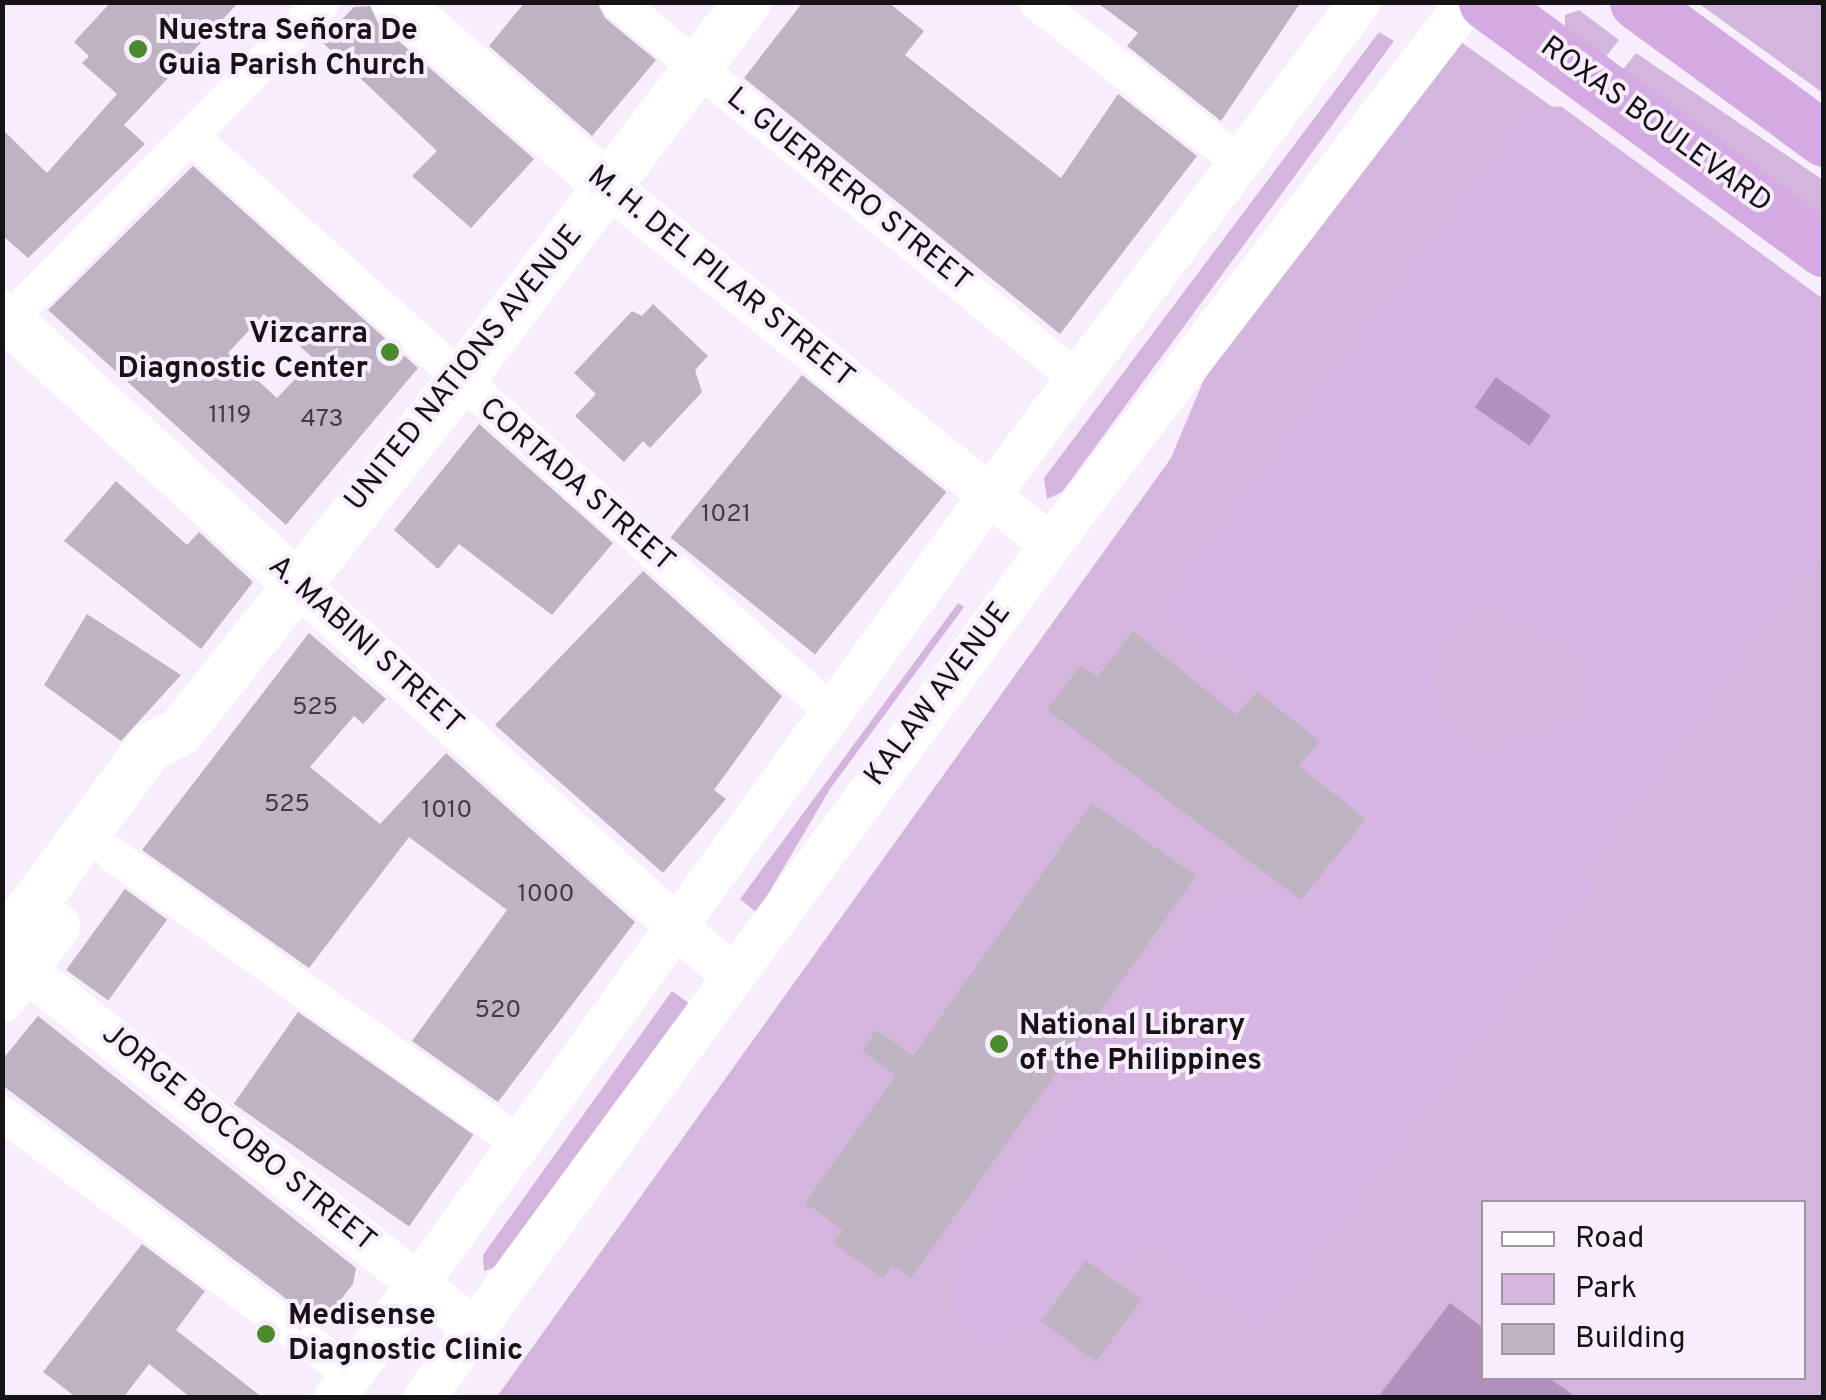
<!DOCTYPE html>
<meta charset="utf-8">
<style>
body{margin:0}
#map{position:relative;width:1826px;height:1400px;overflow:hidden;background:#f8edfc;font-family:Overpass,sans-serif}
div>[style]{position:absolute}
.green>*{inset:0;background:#d4b5de}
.forest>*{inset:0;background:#d7b5e3}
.water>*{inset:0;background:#b190bc;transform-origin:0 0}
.building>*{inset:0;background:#beb3c1;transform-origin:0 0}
.minor>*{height:35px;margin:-17.5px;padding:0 17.5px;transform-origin:17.5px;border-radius:17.5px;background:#fff}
.tertiary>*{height:42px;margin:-21px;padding:0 21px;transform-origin:21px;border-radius:21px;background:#fff}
.secondary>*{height:48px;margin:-24px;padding:0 24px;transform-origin:24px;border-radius:24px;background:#fff}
.trunk>*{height:55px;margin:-27.5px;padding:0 27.5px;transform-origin:27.5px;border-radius:27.5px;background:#d4aae3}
.dots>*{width:28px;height:28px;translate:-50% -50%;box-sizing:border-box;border:5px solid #f8edfc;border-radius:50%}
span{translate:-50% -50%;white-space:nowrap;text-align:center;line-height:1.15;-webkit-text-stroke:8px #f8edfc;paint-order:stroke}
.number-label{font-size:25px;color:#403b42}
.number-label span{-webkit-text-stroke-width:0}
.poi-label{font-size:30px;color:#161317;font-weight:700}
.left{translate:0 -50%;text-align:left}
.right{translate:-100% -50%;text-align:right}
.street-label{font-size:30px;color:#161317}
.frame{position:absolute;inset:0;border:5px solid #161317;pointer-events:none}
.legend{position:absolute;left:1481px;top:1200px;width:325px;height:180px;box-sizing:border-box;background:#f8edfc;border:2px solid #9e96a0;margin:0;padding:12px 18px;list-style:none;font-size:30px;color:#161317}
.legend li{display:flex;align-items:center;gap:20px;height:50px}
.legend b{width:50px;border:2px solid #9e96a0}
</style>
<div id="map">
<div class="green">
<i style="clip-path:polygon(1698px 3px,1823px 3px,1823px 94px,1823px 93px)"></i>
<i style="clip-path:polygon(1579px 10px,1619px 40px,1603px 60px,1565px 29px,1565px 15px)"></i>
<i style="clip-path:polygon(1379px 32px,1394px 41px,1062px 492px,1047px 499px,1044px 478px)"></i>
<i style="clip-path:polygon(evenodd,1458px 40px,1823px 299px,1823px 1397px,496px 1398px,1171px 458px,1205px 377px,1458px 40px,1484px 1202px,1804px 1202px,1804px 1378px,1484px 1378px,1484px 1202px)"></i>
<i style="clip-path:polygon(1636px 53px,1823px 180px,1823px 222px,1621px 72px)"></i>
<i style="clip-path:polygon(958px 603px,964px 607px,830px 789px,757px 913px,740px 899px)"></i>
<i style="clip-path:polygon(672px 991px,690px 1004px,499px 1266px,484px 1271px,483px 1255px)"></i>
</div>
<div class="forest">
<i style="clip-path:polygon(evenodd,1531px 105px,1562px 107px,1823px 299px,1823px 554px,1584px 876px,1596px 885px,1260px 1334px,1149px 1245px,1115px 1282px,1085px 1260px,1040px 1321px,990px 1348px,965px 1335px,951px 1303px,957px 1268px,1133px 998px,1201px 905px,1262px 886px,1301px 900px,1365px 819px,1299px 766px,1319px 741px,1156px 612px,1531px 105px,1497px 610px,1577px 661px,1590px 703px,1499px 747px,1469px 742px,1443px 717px,1431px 670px,1458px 630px,1497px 610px)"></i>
</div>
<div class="water">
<i style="left:1496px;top:377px;width:67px;height:37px;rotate:35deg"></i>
<i style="clip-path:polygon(1450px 1303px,1483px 1328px,1484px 1378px,1549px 1378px,1576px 1397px,1378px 1397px)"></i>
</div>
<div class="building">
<i style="clip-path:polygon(111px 2px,239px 2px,124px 125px,145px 144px,28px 258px,2px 235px,2px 129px,47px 173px,117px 94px,82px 63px,89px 56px,74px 42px)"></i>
<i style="clip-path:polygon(525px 2px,597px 2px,605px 18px,656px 60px,592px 136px,489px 46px)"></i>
<i style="clip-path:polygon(803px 2px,888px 2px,924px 31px,905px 55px,1061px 178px,1118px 94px,1197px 156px,1060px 334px,744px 78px)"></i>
<i style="clip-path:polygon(1096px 2px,1301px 2px,1221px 121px,1127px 46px,1138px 33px)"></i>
<i style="clip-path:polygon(370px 6px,378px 23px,534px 159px,471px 228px,412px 176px,437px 151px,321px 41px,354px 7px)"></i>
<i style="clip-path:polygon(evenodd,193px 166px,418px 368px,286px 525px,48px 310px,193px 166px,264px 314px,314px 359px,277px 398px,228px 353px,264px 314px)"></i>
<i style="clip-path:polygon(653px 304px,708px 356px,695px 370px,702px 392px,650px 448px,643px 441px,624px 462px,575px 416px,596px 394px,574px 373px,632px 311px,642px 316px)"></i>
<i style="left:802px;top:375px;width:186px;height:209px;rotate:39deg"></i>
<i style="clip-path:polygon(479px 424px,613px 543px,552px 615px,459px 544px,438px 569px,394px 530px)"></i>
<i style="clip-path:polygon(116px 481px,187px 545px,199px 532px,253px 582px,201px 649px,64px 541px)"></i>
<i style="clip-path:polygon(643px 571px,782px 696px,714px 790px,726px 799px,663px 873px,495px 725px)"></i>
<i style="clip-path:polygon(87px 614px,181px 675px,121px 741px,44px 685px)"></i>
<i style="clip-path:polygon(1133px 631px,1236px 715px,1257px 692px,1320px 741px,1299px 766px,1366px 819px,1301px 900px,1047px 710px,1081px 665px,1097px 677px)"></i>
<i style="clip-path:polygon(309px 633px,386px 699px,363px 724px,354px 716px,310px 767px,380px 824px,446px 753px,635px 922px,498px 1102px,412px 1041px,507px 910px,409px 837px,309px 968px,142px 850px)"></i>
<i style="clip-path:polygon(1092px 803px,1196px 876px,911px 1278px,892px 1265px,883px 1278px,833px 1243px,843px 1230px,805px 1203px,896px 1075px,862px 1051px,876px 1030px,913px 1056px)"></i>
<i style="left:125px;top:889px;width:52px;height:100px;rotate:36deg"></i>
<i style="left:298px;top:1012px;width:214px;height:112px;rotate:35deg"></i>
<i style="clip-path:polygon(38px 1016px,356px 1268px,353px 1284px,321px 1325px,2px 1085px,2px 1060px)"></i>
<i style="clip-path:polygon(142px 1244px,205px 1291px,176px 1330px,263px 1398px,191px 1398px,149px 1364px,123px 1398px,77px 1398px,43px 1372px)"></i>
<i style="left:1086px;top:1260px;width:68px;height:76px;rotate:36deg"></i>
</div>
<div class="minor">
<i style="left:618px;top:2px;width:594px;rotate:39.4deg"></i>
<i style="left:1036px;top:2px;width:258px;rotate:38.2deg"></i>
<i style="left:190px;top:135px;width:863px;rotate:41.95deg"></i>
<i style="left:2px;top:326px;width:455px;rotate:-45.4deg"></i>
<i style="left:112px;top:854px;width:499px;rotate:35.4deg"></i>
<i style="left:2px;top:1113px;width:436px;rotate:36.8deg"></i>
</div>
<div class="tertiary">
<i style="left:610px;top:188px;width:567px;rotate:38.99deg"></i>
<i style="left:293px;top:581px;width:589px;rotate:41.97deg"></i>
<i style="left:2px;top:951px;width:603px;rotate:38.67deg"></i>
<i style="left:335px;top:1398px;width:1113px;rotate:-54.07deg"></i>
<i style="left:988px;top:497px;width:619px;rotate:-53.07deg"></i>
<i style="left:424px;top:1398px;width:1086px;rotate:-53.69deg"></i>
<i style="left:1067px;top:523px;width:657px;rotate:-52.48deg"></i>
</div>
<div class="secondary">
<i style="left:396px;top:2px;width:284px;rotate:41deg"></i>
<i style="left:2px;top:314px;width:395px;rotate:42.5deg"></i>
<i style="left:2px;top:947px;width:250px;rotate:-53.5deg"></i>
<i style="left:151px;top:746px;width:31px;rotate:-25deg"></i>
<i style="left:179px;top:733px;width:449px;rotate:-51.4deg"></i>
<i style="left:459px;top:382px;width:477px;rotate:-52.8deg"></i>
<i style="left:2px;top:998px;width:90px;rotate:-53.1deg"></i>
</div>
<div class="trunk">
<i style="left:1486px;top:2px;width:419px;rotate:36.2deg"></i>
<i style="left:1637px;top:2px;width:232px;rotate:36.2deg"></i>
</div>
<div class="dots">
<i style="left:138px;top:49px;background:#4b8b2d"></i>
<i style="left:390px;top:352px;background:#4b8b2d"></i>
<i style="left:999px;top:1044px;background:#4b8b2d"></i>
<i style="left:266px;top:1334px;background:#4b8b2d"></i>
</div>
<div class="number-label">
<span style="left:230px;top:416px">1119</span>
<span style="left:322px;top:420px">473</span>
<span style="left:726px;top:515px">1021</span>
<span style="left:315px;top:708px">525</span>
<span style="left:287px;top:805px">525</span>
<span style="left:447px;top:811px">1010</span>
<span style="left:546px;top:895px">1000</span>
<span style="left:498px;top:1011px">520</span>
</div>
<div class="poi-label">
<span class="left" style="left:158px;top:49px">Nuestra Señora De<br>Guia Parish Church</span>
<span class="right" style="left:368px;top:352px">Vizcarra<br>Diagnostic Center</span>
<span class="left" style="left:1019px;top:1044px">National Library<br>of the Philippines</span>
<span class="left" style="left:288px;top:1334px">Medisense<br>Diagnostic Clinic</span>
</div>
<div class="street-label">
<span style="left:1655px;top:126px;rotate:36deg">ROXAS BOULEVARD</span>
<span style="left:848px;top:191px;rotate:39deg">L. GUERRERO STREET</span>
<span style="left:720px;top:278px;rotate:39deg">M. H. DEL PILAR STREET</span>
<span style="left:465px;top:369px;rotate:-51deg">UNITED NATIONS AVENUE</span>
<span style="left:576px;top:486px;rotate:41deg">CORTADA STREET</span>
<span style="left:365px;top:646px;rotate:42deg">A. MABINI STREET</span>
<span style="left:939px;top:695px;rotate:-53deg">KALAW AVENUE</span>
<span style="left:238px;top:1139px;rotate:39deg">JORGE BOCOBO STREET</span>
</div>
<div class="frame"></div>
<ul class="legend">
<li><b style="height:12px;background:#fff"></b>Road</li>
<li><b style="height:28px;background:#d4b5de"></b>Park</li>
<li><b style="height:28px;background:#beb3c1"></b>Building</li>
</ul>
</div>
